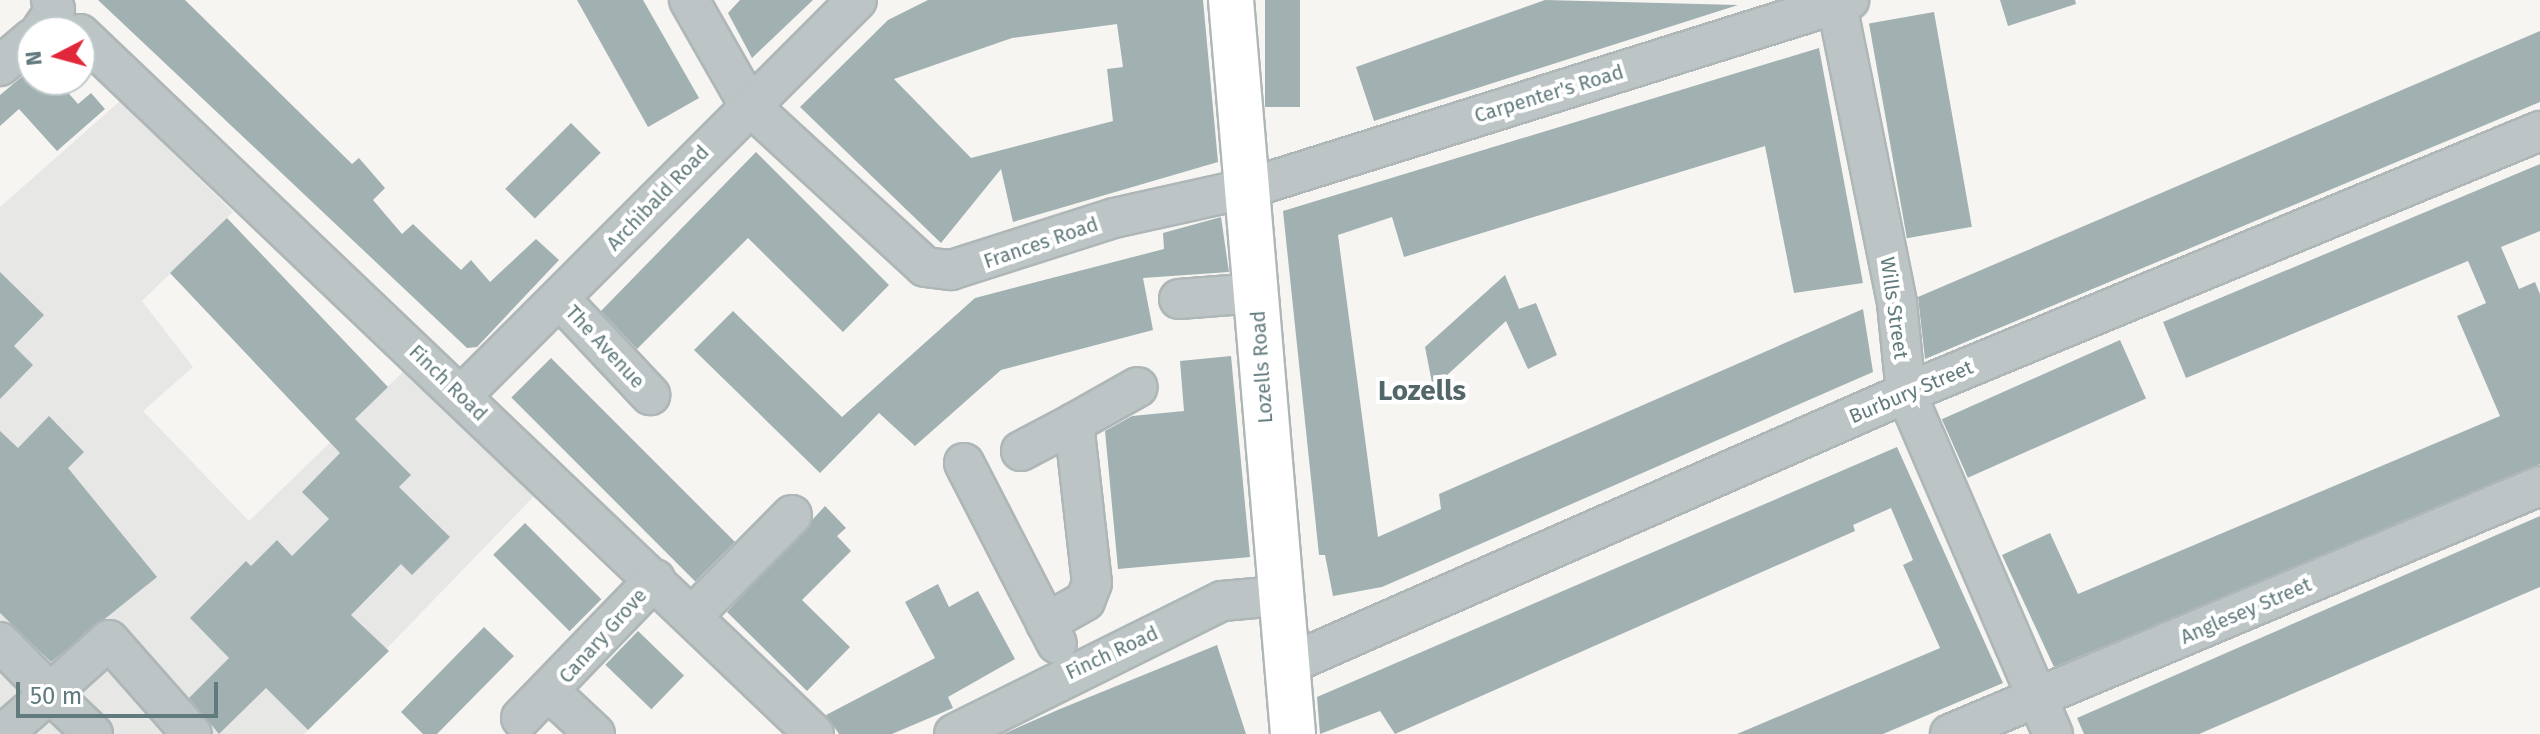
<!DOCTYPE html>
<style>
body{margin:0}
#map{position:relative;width:2540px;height:734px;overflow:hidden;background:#f6f5f2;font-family:"Fira Sans",sans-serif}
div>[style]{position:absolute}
.built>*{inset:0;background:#e7e7e6}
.building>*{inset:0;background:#a1b0b0;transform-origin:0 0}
.roads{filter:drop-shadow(2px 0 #aeb6b7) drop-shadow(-2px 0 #aeb6b7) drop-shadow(0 2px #aeb6b7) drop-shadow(0 -2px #aeb6b7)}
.minor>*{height:38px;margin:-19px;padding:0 19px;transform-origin:19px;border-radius:19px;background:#bcc4c5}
.major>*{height:44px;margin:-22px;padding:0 22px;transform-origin:22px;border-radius:22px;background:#fff}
span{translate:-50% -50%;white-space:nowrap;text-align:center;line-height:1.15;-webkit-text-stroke:8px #fff;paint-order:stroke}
.street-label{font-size:20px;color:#617a7d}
.district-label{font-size:28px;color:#536668;font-weight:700}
.north{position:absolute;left:16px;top:16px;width:80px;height:80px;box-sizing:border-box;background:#fff;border:2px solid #c0cacb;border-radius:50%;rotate:264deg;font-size:22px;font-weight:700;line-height:32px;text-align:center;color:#617a7d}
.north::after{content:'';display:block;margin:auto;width:28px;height:36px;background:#e1283a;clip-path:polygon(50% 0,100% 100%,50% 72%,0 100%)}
.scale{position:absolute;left:16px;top:682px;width:202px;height:36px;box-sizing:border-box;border:4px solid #617a7d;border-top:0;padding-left:10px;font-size:24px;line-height:28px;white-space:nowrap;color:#617a7d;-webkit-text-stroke:6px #fff;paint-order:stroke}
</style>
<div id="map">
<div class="built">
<i style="clip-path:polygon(120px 101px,233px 212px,142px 301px,193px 367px,143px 411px,249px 521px,408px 367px,541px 489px,304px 734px,16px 734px,0 720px,0 207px)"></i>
</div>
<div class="building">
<i style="clip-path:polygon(98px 0,185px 0,352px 164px,359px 158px,385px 188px,373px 200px,402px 234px,413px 224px,461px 270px,471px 260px,490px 282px,536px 239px,559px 260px,477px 347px,467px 348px)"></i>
<i style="clip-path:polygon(577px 0,643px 0,699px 98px,648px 127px)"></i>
<i style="clip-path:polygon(740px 0,813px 0,752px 58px,728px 13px)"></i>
<i style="clip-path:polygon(evenodd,928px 0,1203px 0,1218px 162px,1013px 222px,1001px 169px,941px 243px,800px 107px,888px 20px,928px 0,1117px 24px,1123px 67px,1107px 69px,1113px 121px,971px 158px,894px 79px,1012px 38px,1117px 24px)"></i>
<i style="left:1265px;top:0;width:35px;height:107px"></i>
<i style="clip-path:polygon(1545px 0,1738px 5px,1374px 121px,1356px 67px)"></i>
<i style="clip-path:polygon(2000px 0,2075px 0,2076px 4px,2008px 26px)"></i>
<i style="left:1934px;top:12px;width:218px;height:66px;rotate:80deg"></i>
<i style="clip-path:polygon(2540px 31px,2540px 102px,1925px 359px,1918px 297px)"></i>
<i style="clip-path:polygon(1819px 48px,1863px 283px,1794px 293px,1765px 146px,1404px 257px,1392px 217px,1338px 235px,1378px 537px,1441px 509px,1439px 494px,1863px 309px,1873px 372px,1382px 587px,1333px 596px,1325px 555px,1319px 555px,1283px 211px)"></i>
<i style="clip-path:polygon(31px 69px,32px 80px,57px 80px,78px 104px,91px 93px,105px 109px,57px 151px,19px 109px,0 126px,0 95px)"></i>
<i style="left:571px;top:123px;width:42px;height:93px;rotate:45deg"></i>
<i style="clip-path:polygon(756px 152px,889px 285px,843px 332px,748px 238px,637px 349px,601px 311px)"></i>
<i style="clip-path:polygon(2540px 164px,2540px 231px,2501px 247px,2519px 289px,2535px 282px,2540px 294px,2540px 464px,2054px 667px,2002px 555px,2050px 533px,2078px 594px,2500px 416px,2457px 316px,2486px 303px,2468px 261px,2186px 378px,2163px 322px)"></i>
<i style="clip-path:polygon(1221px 217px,1229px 272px,1143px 278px,1153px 330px,1001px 370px,915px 446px,879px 413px,820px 473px,694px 350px,733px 311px,842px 417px,975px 298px,1164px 249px,1163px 233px)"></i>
<i style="clip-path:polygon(227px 218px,388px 387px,355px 419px,411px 475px,399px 487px,450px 537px,412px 575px,401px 564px,351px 615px,389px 651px,308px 730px,266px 688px,219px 734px,189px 698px,229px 658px,190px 618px,246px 561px,251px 566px,277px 540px,292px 556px,329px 519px,302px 492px,340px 453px,170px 273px)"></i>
<i style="clip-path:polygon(0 272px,44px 315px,14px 346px,33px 365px,0 399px)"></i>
<i style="clip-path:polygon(1505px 275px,1519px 309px,1536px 303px,1557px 355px,1528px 369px,1506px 321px,1433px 388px,1425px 347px)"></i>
<i style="left:2120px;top:340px;width:64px;height:195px;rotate:66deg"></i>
<i style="clip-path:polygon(1231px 356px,1250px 557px,1118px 569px,1105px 431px,1132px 416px,1184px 411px,1180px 361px)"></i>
<i style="left:551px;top:358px;width:260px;height:56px;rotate:45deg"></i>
<i style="clip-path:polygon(49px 416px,84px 452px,68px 468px,157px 577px,51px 662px,0 613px,0 431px,18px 448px)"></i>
<i style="clip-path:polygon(1897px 447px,2003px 683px,1883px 734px,1737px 734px,1940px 648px,1903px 565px,1913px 560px,1891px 508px,1853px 525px,1855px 531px,1395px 734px,1380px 711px,1320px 734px,1317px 697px)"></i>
<i style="clip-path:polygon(825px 506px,846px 528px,837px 536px,851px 551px,802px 600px,850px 647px,807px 691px,727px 612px)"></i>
<i style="clip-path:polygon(2540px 516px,2540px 587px,2199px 734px,2084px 734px,2077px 718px)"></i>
<i style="left:525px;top:523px;width:108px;height:45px;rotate:45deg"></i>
<i style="clip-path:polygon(938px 584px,949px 607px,978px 591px,1015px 659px,948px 697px,953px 708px,892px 734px,839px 734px,826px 715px,935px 658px,905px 602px)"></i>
<i style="clip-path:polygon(484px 627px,514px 656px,437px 734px,423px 734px,401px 712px)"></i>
<i style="left:638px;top:631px;width:64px;height:47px;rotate:44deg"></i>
<i style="clip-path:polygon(1217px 645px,1246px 734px,1003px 734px,1060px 709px)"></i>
</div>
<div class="roads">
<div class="minor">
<i style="left:689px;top:0;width:121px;rotate:60.3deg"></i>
<i style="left:749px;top:105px;width:239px;rotate:42.6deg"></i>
<i style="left:925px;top:267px;width:26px;rotate:7deg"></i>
<i style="left:951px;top:270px;width:171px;rotate:-17.7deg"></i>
<i style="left:1114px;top:218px;width:138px;rotate:-12.5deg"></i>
<i style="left:1249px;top:188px;width:629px;rotate:-17.4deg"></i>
<i style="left:1836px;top:0;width:309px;rotate:78.6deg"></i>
<i style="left:1897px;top:303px;width:90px;rotate:84.3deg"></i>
<i style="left:1906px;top:393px;width:371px;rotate:66.7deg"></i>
<i style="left:40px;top:32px;width:27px;rotate:-56deg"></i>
<i style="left:55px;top:10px;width:11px;rotate:-112deg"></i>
<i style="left:80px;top:34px;width:1014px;rotate:43.64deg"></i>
<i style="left:0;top:66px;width:42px;rotate:-40.2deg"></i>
<i style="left:560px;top:299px;width:132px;rotate:46.8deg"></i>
<i style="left:1179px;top:299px;width:78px;rotate:-4.4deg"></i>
<i style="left:461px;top:396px;width:560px;rotate:-45deg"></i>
<i style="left:1074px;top:423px;width:73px;rotate:-29.4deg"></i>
<i style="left:1021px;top:451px;width:60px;rotate:-27.8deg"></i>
<i style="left:1074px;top:423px;width:161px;rotate:83.6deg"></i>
<i style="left:1092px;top:583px;width:19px;rotate:111deg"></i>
<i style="left:1085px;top:601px;width:45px;rotate:150.6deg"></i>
<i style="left:964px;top:463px;width:203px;rotate:62.8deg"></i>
<i style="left:692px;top:616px;width:142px;rotate:-45.3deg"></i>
<i style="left:0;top:642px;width:71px;rotate:45.6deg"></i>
<i style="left:50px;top:693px;width:62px;rotate:138.9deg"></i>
<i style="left:1287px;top:665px;width:676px;rotate:-23.72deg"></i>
<i style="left:1906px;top:393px;width:686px;rotate:-22.45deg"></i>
<i style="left:551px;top:693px;width:60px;rotate:43deg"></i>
<i style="left:521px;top:718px;width:193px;rotate:-46deg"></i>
<i style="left:93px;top:734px;width:59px;rotate:-136.4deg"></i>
<i style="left:50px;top:693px;width:79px;rotate:-41.9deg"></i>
<i style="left:109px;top:640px;width:125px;rotate:48.6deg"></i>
<i style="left:954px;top:734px;width:299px;rotate:-26.4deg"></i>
<i style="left:1222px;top:601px;width:57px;rotate:-5deg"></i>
<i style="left:1950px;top:734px;width:640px;rotate:-22.8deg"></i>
</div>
<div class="major">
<i style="left:1231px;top:0;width:737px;rotate:85.17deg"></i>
</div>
</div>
<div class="street-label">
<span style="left:1549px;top:94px;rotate:-17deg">Carpenter's Road</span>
<span style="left:658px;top:198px;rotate:-46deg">Archibald Road</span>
<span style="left:1041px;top:243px;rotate:-19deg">Frances Road</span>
<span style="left:1894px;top:308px;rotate:82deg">Wills Street</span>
<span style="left:605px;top:347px;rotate:47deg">The Avenue</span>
<span style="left:1262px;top:367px;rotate:-94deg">Lozells Road</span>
<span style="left:448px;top:383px;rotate:44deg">Finch Road</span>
<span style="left:1911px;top:392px;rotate:-23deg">Burbury Street</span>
<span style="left:2246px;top:611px;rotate:-23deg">Anglesey Street</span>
<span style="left:603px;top:636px;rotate:-48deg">Canary Grove</span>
<span style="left:1112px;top:653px;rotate:-25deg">Finch Road</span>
</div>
<div class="district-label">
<span style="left:1422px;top:391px">Lozells</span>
</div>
<div class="north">N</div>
<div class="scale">50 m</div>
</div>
